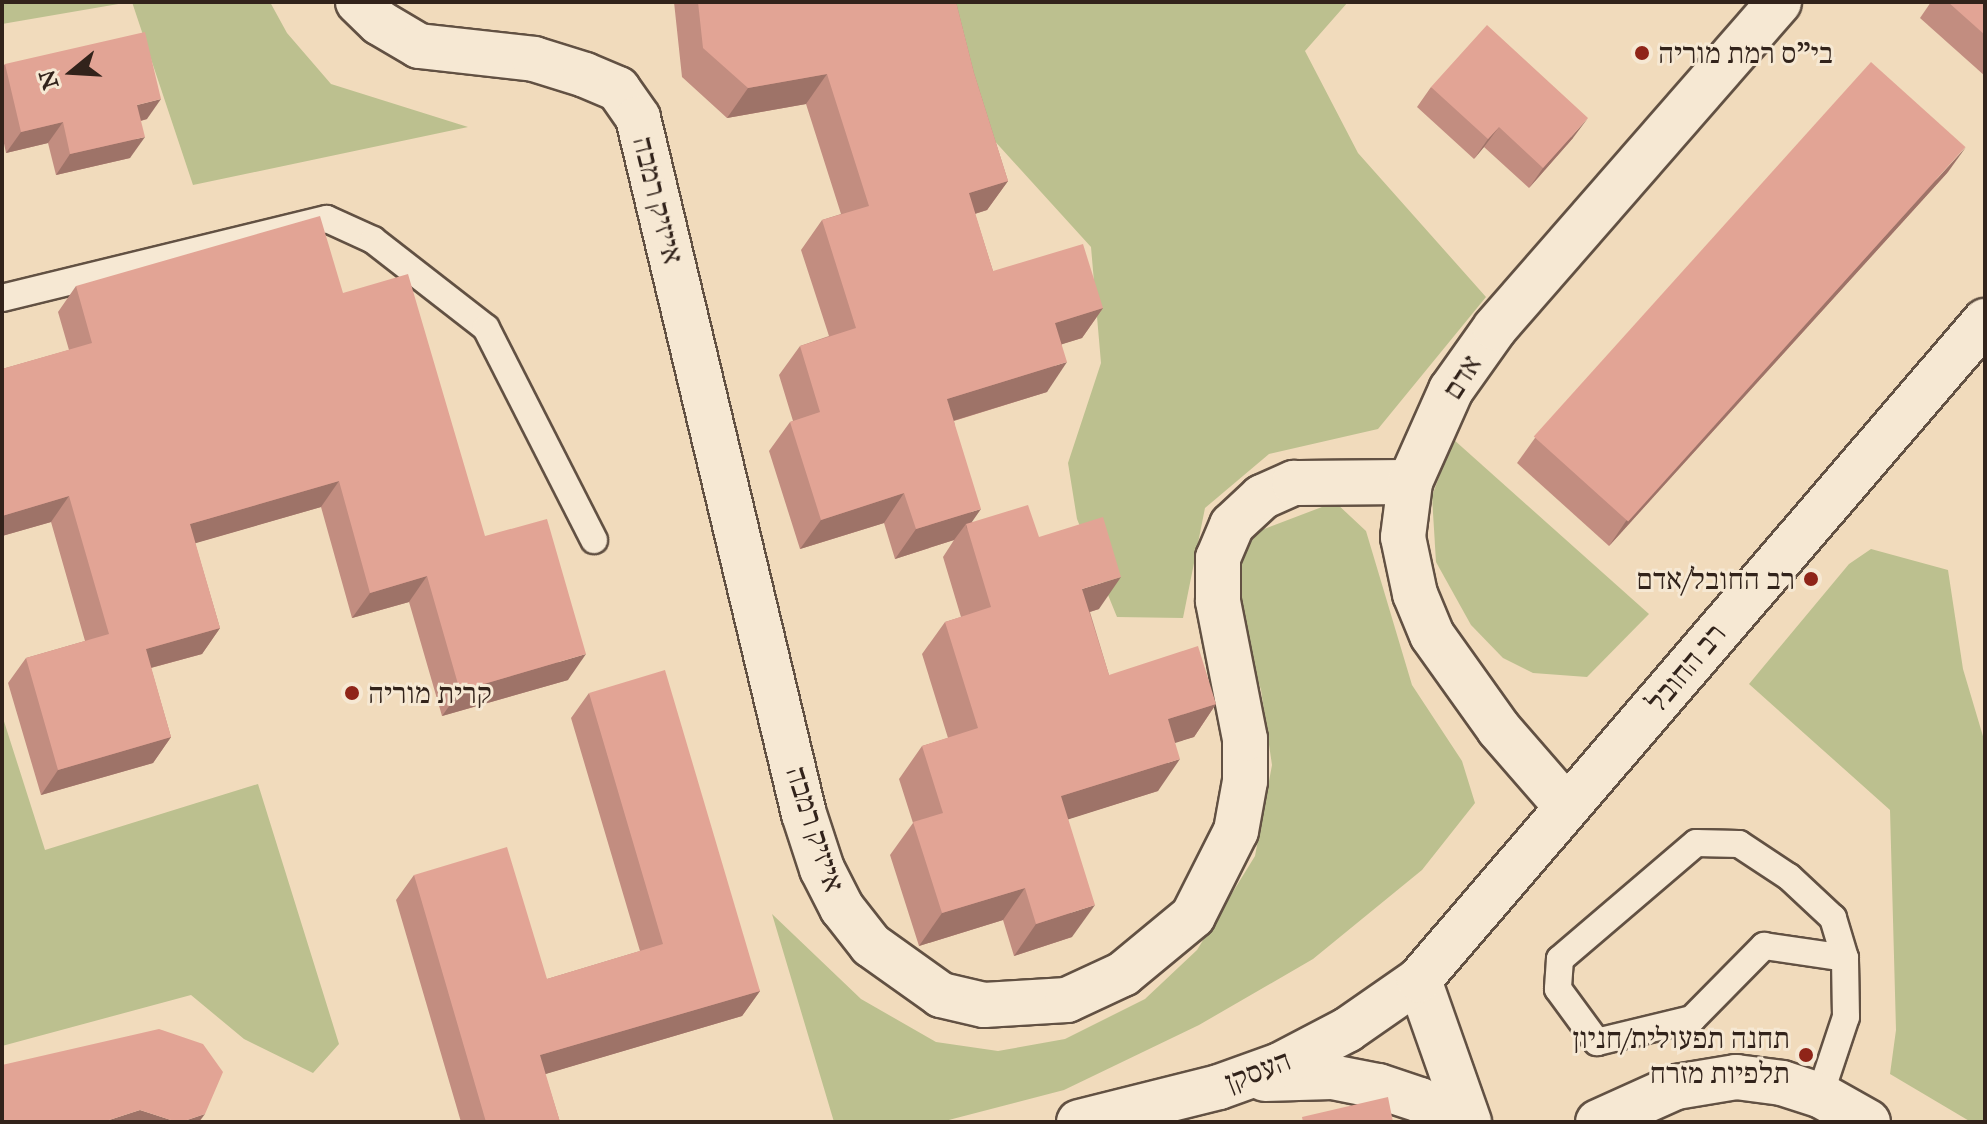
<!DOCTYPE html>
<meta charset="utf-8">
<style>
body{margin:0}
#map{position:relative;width:1987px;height:1124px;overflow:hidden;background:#f1dbbc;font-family:"IM FELL Great Primer","Frank Ruhl Libre",serif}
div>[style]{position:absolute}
.green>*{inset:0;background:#bcc08f}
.roads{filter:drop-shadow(2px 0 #625143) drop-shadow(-2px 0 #625143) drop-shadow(0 2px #625143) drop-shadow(0 -2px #625143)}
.service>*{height:26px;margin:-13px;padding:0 13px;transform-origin:13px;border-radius:13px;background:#f6e8d3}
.minor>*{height:44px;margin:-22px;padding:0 22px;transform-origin:22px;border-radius:22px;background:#f6e8d3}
.tertiary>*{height:44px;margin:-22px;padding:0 22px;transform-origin:22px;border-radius:22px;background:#f6e8d3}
.wall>*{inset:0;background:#c28d80}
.shaded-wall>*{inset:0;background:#9e7368}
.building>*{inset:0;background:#e2a495;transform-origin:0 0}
.dots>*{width:22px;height:22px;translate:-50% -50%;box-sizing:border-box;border:4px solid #f6e8d3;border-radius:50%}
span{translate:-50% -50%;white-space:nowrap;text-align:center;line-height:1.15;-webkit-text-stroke:6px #f6e8d3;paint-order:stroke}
.poi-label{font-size:30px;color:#32231b}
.left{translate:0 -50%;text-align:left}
.right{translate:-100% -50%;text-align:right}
.street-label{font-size:30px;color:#32231b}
.frame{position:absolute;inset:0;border:4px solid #32231b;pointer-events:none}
.north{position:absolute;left:32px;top:32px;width:80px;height:80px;-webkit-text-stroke:6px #f6e8d3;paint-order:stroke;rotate:252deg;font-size:22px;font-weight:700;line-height:32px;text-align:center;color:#32231b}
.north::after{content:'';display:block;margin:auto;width:28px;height:36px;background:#32231b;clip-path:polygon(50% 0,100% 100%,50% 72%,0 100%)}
</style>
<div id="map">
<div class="green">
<i style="clip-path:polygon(2px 2px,130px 2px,2px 24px)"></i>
<i style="clip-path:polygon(132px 2px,270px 2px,287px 33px,331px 84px,468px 127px,193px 185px)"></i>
<i style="clip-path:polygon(946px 2px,1348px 2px,1305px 51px,1358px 153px,1486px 297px,1378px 429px,1269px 454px,1205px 508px,1183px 618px,1117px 617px,1077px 519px,1068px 463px,1101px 363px,1091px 247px,981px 126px)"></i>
<i style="clip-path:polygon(1453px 439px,1649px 614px,1587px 677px,1533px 673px,1503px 658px,1471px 625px,1436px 562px,1432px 496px)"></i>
<i style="clip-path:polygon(1335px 502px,1366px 531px,1412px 685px,1462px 761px,1475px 803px,1422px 870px,1313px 959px,1199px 1025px,1064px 1090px,941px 1122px,834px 1122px,772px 914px,861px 999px,936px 1042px,998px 1051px,1065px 1039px,1145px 999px,1197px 950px,1255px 856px,1272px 765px,1261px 690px,1233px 603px,1239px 558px,1259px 531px)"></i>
<i style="clip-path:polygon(1871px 549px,1948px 570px,1963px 669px,1985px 743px,1985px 1122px,1971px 1122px,1890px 1074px,1896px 1030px,1890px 810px,1749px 684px,1849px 564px)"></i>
<i style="clip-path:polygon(2px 715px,45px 850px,258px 784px,339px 1044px,313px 1073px,244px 1039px,191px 995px,2px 1046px)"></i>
</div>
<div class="roads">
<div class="service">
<i style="left:2px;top:298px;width:334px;rotate:-13.7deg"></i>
<i style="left:327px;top:219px;width:51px;rotate:24.5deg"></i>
<i style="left:373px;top:240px;width:143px;rotate:37.9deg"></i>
<i style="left:486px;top:328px;width:238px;rotate:63deg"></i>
<i style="left:1820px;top:1095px;width:82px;rotate:-71.6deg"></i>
<i style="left:1846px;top:1017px;width:59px;rotate:-91deg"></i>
<i style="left:1845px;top:958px;width:42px;rotate:-106.7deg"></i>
<i style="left:1833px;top:918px;width:60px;rotate:-137deg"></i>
<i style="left:1789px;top:877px;width:60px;rotate:-146.6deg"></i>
<i style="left:1739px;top:844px;width:43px;rotate:-178.7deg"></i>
<i style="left:1696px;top:843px;width:179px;rotate:139.5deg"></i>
<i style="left:1560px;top:959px;width:30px;rotate:94deg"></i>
<i style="left:1558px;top:989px;width:66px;rotate:53.7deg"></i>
<i style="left:1597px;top:1042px;width:98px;rotate:-13.6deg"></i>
<i style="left:1692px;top:1019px;width:103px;rotate:-45.4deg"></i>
<i style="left:1764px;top:946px;width:82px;rotate:8.4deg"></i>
</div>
<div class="minor">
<i style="left:358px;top:2px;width:30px;rotate:44deg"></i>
<i style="left:380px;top:23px;width:45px;rotate:30.5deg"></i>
<i style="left:419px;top:46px;width:116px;rotate:6.4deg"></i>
<i style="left:534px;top:59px;width:53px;rotate:17.4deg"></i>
<i style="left:585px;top:75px;width:36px;rotate:23deg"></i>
<i style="left:618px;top:89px;width:35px;rotate:55deg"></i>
<i style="left:638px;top:118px;width:716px;rotate:76.59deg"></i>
<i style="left:804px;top:814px;width:58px;rotate:71.9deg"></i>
<i style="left:822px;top:869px;width:44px;rotate:62.9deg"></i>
<i style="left:842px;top:908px;width:47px;rotate:51.9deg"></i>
<i style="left:871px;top:945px;width:86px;rotate:35.5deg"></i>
<i style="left:941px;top:995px;width:44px;rotate:13.1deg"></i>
<i style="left:984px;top:1005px;width:83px;rotate:-3.4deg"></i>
<i style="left:1067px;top:1000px;width:62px;rotate:-24.9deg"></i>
<i style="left:1123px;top:974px;width:91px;rotate:-39.6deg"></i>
<i style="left:1193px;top:916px;width:95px;rotate:-63.2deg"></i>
<i style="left:1236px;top:831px;width:51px;rotate:-79.8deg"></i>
<i style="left:1245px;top:781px;width:42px;rotate:-90deg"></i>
<i style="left:1245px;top:739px;width:141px;rotate:-101.1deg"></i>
<i style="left:1218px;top:601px;width:43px;rotate:-90deg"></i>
<i style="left:1218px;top:558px;width:36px;rotate:-67deg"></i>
<i style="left:1232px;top:525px;width:41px;rotate:-43deg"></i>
<i style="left:1262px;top:497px;width:35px;rotate:-24deg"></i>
<i style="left:1294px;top:483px;width:116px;rotate:-0.5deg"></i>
<i style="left:1565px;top:805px;width:101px;rotate:-131deg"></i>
<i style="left:1499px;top:729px;width:115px;rotate:-125.5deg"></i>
<i style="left:1432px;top:635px;width:44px;rotate:-112.5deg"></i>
<i style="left:1415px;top:594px;width:58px;rotate:-101.9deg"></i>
<i style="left:1403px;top:537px;width:55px;rotate:-82.7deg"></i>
<i style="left:1410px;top:482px;width:101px;rotate:-66deg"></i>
<i style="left:1451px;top:390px;width:76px;rotate:-54.6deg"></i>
<i style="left:1495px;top:328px;width:432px;rotate:-48.9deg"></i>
<i style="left:1598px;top:1122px;width:85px;rotate:-24.2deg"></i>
<i style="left:1676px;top:1087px;width:61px;rotate:-9.5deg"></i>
<i style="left:1736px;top:1077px;width:46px;rotate:7.4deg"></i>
<i style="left:1782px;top:1083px;width:40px;rotate:18deg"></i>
<i style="left:1820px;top:1095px;width:55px;rotate:29.4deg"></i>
</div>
<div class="tertiary">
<i style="left:1419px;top:980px;width:151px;rotate:70.6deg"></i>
<i style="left:1265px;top:1079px;width:67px;rotate:-1.7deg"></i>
<i style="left:1332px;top:1077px;width:47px;rotate:11.1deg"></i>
<i style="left:1378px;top:1086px;width:44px;rotate:18.4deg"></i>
<i style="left:1420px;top:1100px;width:42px;rotate:31.4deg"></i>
<i style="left:1079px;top:1122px;width:144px;rotate:-14deg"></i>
<i style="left:1219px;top:1087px;width:65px;rotate:-19.8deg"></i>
<i style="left:1280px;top:1065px;width:76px;rotate:-27.6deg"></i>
<i style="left:1347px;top:1030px;width:88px;rotate:-34.8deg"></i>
<i style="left:1419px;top:980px;width:869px;rotate:-49.34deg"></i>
</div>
</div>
<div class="wall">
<i style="clip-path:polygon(674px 2px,956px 2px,974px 73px,1008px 181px,987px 210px,975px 214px,993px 271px,1103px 308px,1082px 338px,1062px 344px,1047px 392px,954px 421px,972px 522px,1039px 537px,1099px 609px,1090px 612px,1109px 675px,1216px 704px,1194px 737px,1175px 742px,1158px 791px,1068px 819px,1072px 937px,1014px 956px,1003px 920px,919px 946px,890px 855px,913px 823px,899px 779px,922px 746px,948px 738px,922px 654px,945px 622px,961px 617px,943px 557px,954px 540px,895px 559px,884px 523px,800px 549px,769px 451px,790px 422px,793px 421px,779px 375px,800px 346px,829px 336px,801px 250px,822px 220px,841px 214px,806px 104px,727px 118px,682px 77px)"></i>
<i style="clip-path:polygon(1931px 2px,1985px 2px,1985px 76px,1920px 18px)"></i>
<i style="clip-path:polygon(5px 64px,147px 119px,141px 121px,130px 158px,56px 175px,48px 143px,6px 153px,2px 134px,2px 68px)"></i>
<i style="clip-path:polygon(1431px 87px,1573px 138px,1529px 188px,1484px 147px,1474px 159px,1417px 107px)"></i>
<i style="clip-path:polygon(1948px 172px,1609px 546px,1517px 463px,1535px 438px)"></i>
<i style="clip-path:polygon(76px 286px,343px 293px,568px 680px,442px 716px,409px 602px,352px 618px,321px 507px,195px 543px,220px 628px,202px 654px,151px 668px,171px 737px,153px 763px,41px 795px,8px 683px,26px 658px,85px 641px,51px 522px,2px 536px,2px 369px,69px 350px,58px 312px)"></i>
<i style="clip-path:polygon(589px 693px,760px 991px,742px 1016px,545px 1074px,560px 1122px,461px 1122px,396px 900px,414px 875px,547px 979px,640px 951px,571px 718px)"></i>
</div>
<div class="shaded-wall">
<i style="clip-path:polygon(827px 74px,806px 104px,727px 118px,748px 88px)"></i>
<i style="clip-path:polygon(161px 99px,147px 119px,123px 125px,137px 105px)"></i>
<i style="clip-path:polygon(1588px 118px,1573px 138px,1529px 188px,1543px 168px)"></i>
<i style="clip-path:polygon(63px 122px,48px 143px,6px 153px,21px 132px)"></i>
<i style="clip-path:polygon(1499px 127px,1484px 147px,1474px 159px,1488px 139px)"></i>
<i style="clip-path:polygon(145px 137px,130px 158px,56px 175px,70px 154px)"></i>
<i style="clip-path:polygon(1966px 147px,1948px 172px,1609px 546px,1626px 521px)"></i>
<i style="clip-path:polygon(1008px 181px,987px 210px,948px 222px,969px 193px)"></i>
<i style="clip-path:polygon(1103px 308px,1082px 338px,1034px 353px,1055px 323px)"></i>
<i style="clip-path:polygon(1067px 362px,1047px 392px,926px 429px,947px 399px)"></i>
<i style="clip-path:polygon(339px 481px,321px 507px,172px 550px,190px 524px)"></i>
<i style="clip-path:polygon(904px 493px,884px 523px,800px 549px,821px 520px)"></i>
<i style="clip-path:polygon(69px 496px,51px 522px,2px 536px,2px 516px)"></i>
<i style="clip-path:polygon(981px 509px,967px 529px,966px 524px,954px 540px,895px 559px,916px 529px)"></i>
<i style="clip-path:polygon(427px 576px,409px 602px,352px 618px,370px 593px)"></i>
<i style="clip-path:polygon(1121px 577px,1099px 609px,1060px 621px,1082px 589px)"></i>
<i style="clip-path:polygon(220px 628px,202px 654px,128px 674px,146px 649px)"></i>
<i style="clip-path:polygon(586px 654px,568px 680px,442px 716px,460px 691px)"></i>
<i style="clip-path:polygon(1216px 704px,1194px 737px,1146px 752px,1168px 719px)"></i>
<i style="clip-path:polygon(171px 737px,153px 763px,41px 795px,58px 770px)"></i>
<i style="clip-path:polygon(1180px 759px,1158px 791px,1038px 829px,1061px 796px)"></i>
<i style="clip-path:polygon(1025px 888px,1003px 920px,919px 946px,942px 913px)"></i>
<i style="clip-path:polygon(1095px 905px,1072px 937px,1014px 956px,1036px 924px)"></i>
<i style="clip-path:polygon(760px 991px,742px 1016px,522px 1081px,540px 1055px)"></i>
<i style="clip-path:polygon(140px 1110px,177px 1122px,103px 1122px)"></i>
<i style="clip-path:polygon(205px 1114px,199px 1122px,181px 1122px)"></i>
</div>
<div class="building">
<i style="clip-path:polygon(698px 2px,956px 2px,974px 73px,1008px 181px,969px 193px,993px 271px,1083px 244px,1103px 308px,1055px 323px,1067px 362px,947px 399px,981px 509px,916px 529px,904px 493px,821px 520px,790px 422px,820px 412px,800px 346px,856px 328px,822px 220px,869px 206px,827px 74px,748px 88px,703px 48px)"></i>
<i style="clip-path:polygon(1948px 2px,1985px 2px,1985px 35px)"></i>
<i style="clip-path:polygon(1487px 25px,1588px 118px,1543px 168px,1499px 127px,1488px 139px,1431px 87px)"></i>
<i style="clip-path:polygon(145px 32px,161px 99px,137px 105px,145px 137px,70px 154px,63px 122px,21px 132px,5px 64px)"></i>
<i style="left:1871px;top:62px;width:127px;height:504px;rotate:42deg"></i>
<i style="clip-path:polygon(320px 216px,343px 293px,408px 274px,485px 536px,547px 519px,586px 654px,460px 691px,427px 576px,370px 593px,339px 481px,190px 524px,220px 628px,146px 649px,171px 737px,58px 770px,26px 658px,109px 634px,69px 496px,2px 516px,2px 369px,92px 343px,76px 286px)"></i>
<i style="clip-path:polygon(1028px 505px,1039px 537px,1103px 517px,1121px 577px,1082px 589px,1109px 675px,1198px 646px,1216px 704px,1168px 719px,1180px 759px,1061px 796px,1095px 905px,1036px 924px,1025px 888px,942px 913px,913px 822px,943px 813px,922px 746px,978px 728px,945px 622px,991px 607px,966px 524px)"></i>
<i style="clip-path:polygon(665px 670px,760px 991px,540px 1055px,560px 1122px,486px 1122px,414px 875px,507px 847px,547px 979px,663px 944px,589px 693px)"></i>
<i style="clip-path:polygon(159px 1029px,203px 1044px,223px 1072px,205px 1114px,181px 1122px,177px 1122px,140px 1110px,103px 1122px,2px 1122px,2px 1065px)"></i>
<i style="clip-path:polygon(1388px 1097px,1393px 1122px,1303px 1122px,1302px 1117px)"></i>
</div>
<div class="dots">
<i style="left:1642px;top:53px;background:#8f2418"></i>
<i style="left:1811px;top:579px;background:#8f2418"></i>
<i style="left:352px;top:693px;background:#8f2418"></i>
<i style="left:1806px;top:1055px;background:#8f2418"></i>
</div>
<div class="poi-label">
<span class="left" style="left:1658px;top:53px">בי"ס רמת מוריה</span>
<span class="right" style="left:1795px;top:579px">רב החובל/אדם</span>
<span class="left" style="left:368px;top:693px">קרית מוריה</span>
<span class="right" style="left:1790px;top:1055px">תחנה תפעולית/חניון<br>תלפיות מזרח</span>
</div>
<div class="street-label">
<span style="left:658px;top:200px;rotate:76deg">אייזיק רמבה</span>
<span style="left:1462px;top:377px;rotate:-57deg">אדם</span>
<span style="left:1686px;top:668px;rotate:-50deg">רב החובל</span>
<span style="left:815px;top:829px;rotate:72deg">אייזיק רמבה</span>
<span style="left:1258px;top:1071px;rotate:-21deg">העסקן</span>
</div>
<div class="frame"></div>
<div class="north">N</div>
</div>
